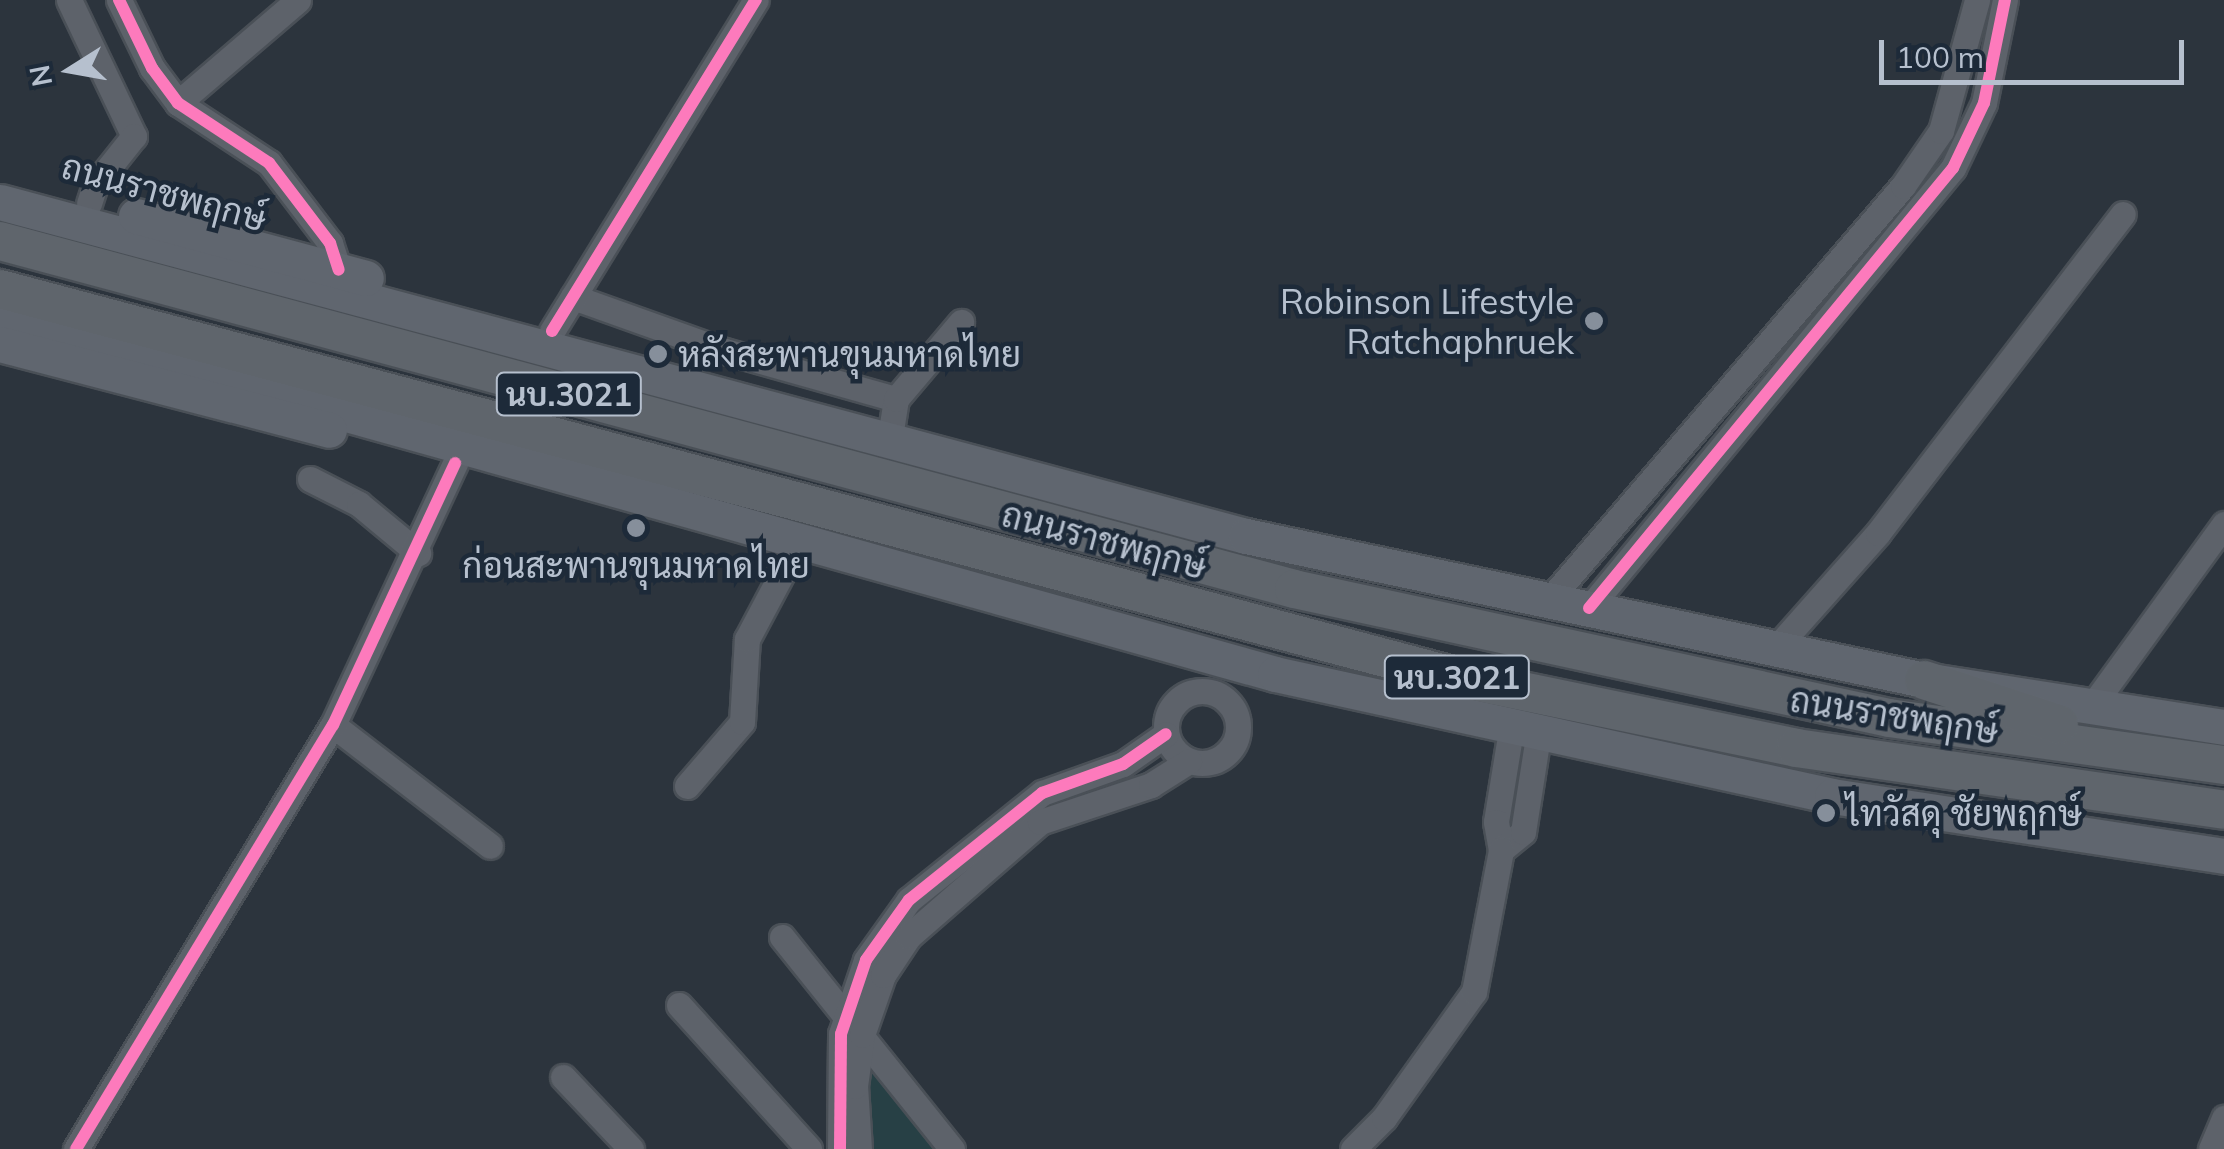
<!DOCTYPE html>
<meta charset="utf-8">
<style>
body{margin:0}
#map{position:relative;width:2224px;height:1149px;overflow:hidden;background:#2c343d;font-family:Mulish,Sarabun,sans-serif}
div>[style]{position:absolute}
.green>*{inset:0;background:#274045}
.roads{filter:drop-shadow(2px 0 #4a5057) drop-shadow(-2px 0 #4a5057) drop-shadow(0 2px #4a5057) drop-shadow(0 -2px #4a5057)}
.minor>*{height:25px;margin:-12.5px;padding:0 12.5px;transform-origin:12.5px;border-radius:12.5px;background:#5d626a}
.minor>.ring{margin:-12.5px;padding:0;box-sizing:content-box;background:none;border:25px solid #5d626a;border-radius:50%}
.secondary>*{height:35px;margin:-17.5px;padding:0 17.5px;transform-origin:17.5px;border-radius:17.5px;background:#60666f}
.primary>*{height:38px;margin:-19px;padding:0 19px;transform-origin:19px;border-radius:19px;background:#5f656c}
.cycleway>*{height:12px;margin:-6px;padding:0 6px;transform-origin:6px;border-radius:6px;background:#fd7abc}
.dots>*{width:28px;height:28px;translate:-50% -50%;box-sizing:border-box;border:5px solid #1d2a39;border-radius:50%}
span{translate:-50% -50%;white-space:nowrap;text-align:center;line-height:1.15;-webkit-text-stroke:9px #1d2a39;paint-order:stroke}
.shield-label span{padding:2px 8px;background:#1d2a39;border:2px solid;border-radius:8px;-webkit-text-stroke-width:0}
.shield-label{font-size:32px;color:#b6c0ce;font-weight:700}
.street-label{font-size:35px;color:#b6c0ce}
.poi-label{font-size:35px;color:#b6c0ce}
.right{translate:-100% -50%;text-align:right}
.left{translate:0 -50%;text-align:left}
.north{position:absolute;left:20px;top:20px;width:100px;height:100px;-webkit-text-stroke:8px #1d2a39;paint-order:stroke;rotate:259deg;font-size:28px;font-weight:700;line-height:40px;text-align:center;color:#b6c0ce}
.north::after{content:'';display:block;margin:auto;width:35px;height:45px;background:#b6c0ce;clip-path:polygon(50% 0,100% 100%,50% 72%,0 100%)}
.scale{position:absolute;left:1879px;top:40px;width:305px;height:45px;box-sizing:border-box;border:5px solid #b6c0ce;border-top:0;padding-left:12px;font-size:30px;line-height:35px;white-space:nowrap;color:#b6c0ce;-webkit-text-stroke:8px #1d2a39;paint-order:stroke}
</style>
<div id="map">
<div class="green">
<i style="clip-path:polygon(862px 1035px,951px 1149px,859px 1149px)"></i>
</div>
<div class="roads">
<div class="minor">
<i style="left:69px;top:0;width:151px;rotate:64.5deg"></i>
<i style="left:134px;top:136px;width:63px;rotate:128.5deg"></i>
<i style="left:95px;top:185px;width:19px;rotate:108deg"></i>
<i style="left:119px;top:0;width:76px;rotate:64.1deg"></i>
<i style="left:152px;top:68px;width:44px;rotate:53.4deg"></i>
<i style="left:178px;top:103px;width:109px;rotate:33.4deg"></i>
<i style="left:269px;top:163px;width:101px;rotate:52.7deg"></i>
<i style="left:330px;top:243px;width:28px;rotate:72deg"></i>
<i style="left:178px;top:103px;width:158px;rotate:-40.6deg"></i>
<i style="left:573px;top:297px;width:161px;rotate:19.6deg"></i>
<i style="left:725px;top:351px;width:178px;rotate:15.7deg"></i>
<i style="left:896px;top:399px;width:39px;rotate:99deg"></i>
<i style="left:552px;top:331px;width:389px;rotate:-58.4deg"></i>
<i style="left:896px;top:399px;width:101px;rotate:-49.8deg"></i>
<i style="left:310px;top:479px;width:55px;rotate:27deg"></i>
<i style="left:359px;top:504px;width:77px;rotate:39.7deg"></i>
<i style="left:1550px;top:599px;width:543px;rotate:-49.48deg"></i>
<i style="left:1903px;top:186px;width:67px;rotate:-55.4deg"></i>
<i style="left:1941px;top:131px;width:136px;rotate:-74.6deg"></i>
<i style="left:1589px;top:608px;width:571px;rotate:-50.4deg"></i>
<i style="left:1953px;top:168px;width:72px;rotate:-64.5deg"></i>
<i style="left:1984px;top:103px;width:105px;rotate:-78.5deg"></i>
<i style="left:1776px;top:648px;width:154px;rotate:-48.4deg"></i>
<i style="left:1878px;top:533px;width:402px;rotate:-52.5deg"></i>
<i class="ring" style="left:1166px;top:691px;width:47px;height:47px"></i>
<i style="left:2092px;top:706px;width:225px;rotate:-54deg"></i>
<i style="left:333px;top:725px;width:198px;rotate:37.6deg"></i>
<i style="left:1511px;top:730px;width:93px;rotate:99.3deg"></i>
<i style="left:1496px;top:822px;width:28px;rotate:80deg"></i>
<i style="left:1501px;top:850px;width:28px;rotate:-39deg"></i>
<i style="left:1523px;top:832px;width:97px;rotate:-81.1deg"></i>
<i style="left:687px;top:786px;width:84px;rotate:-49.3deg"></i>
<i style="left:742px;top:722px;width:83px;rotate:-86.6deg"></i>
<i style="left:747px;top:639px;width:109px;rotate:-62deg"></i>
<i style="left:782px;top:937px;width:272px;rotate:51.3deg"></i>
<i style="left:679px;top:1005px;width:194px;rotate:47.9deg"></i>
<i style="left:563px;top:1077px;width:99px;rotate:46.6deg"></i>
<i style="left:76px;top:1149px;width:496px;rotate:-58.8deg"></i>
<i style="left:333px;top:725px;width:289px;rotate:-65deg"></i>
<i style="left:840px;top:1149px;width:115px;rotate:-89.5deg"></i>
<i style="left:841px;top:1034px;width:78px;rotate:-71.3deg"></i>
<i style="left:866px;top:960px;width:74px;rotate:-54.4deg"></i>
<i style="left:909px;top:900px;width:171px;rotate:-38.8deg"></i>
<i style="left:1042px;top:793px;width:86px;rotate:-19.7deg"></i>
<i style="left:1123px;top:764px;width:52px;rotate:-34.9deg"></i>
<i style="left:859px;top:1149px;width:63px;rotate:-93.6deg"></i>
<i style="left:855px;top:1086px;width:51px;rotate:-82.2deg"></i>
<i style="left:862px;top:1035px;width:64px;rotate:-70.7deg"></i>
<i style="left:883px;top:975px;width:47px;rotate:-56.3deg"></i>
<i style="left:909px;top:936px;width:174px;rotate:-41deg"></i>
<i style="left:1040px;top:822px;width:117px;rotate:-18.4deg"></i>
<i style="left:1151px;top:785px;width:45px;rotate:-32.3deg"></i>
<i style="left:1353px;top:1149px;width:44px;rotate:-45deg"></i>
<i style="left:1384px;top:1118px;width:155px;rotate:-54.5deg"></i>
<i style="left:1474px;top:992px;width:145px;rotate:-79.2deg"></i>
<i style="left:2211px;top:1149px;width:34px;rotate:-67deg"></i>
</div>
<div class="secondary">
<i style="left:0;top:202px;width:1290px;rotate:15.01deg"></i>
<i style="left:1246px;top:536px;width:693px;rotate:11.99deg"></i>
<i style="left:1924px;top:680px;width:304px;rotate:8.9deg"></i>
<i style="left:136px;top:216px;width:238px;rotate:15.1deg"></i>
<i style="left:0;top:317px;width:1324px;rotate:15.64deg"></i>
<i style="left:1275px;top:674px;width:570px;rotate:12.35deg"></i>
<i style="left:1832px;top:796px;width:397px;rotate:8.7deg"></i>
<i style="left:0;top:344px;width:340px;rotate:14.6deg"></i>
</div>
<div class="primary">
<i style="left:0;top:241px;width:1340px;rotate:15.05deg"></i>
<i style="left:1294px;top:589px;width:609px;rotate:12.23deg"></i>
<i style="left:1889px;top:718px;width:338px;rotate:8deg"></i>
<i style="left:0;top:289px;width:1515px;rotate:14.92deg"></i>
<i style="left:1464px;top:679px;width:339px;rotate:11.7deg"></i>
<i style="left:1796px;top:748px;width:432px;rotate:8.2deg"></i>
<i style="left:1924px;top:680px;width:142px;rotate:18.1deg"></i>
</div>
</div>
<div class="cycleway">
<i style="left:119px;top:0;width:76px;rotate:64.1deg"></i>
<i style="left:152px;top:68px;width:44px;rotate:53.4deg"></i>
<i style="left:178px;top:103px;width:109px;rotate:33.4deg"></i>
<i style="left:269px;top:163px;width:101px;rotate:52.7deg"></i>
<i style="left:330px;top:243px;width:28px;rotate:72deg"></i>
<i style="left:552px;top:331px;width:389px;rotate:-58.4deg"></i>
<i style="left:1589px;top:608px;width:571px;rotate:-50.4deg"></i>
<i style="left:1953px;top:168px;width:72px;rotate:-64.5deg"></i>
<i style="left:1984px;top:103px;width:105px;rotate:-78.5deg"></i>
<i style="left:76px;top:1149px;width:496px;rotate:-58.8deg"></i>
<i style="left:333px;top:725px;width:289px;rotate:-65deg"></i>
<i style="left:840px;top:1149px;width:115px;rotate:-89.5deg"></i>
<i style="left:841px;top:1034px;width:78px;rotate:-71.3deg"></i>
<i style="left:866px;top:960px;width:74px;rotate:-54.4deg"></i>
<i style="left:909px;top:900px;width:171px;rotate:-38.8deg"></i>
<i style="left:1042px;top:793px;width:86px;rotate:-19.7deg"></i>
<i style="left:1123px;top:764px;width:52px;rotate:-34.9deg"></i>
</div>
<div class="dots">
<i style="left:1594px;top:321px;background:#868f9b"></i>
<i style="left:658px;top:354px;background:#868f9b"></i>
<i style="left:636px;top:528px;background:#868f9b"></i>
<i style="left:1826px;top:813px;background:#868f9b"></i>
</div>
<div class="shield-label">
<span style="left:569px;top:394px">นบ.3021</span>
<span style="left:1457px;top:677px">นบ.3021</span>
</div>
<div class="street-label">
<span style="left:164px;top:192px;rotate:15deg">ถนนราชพฤกษ์</span>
<span style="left:1104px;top:540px;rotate:15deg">ถนนราชพฤกษ์</span>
<span style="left:1894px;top:715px;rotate:9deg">ถนนราชพฤกษ์</span>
</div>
<div class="poi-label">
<span class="right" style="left:1574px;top:321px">Robinson Lifestyle<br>Ratchaphruek</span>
<span class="left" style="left:678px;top:354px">หลังสะพานขุนมหาดไทย</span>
<span style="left:636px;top:565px">ก่อนสะพานขุนมหาดไทย</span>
<span class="left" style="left:1846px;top:813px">ไทวัสดุ ชัยพฤกษ์</span>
</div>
<div class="north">N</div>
<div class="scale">100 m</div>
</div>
